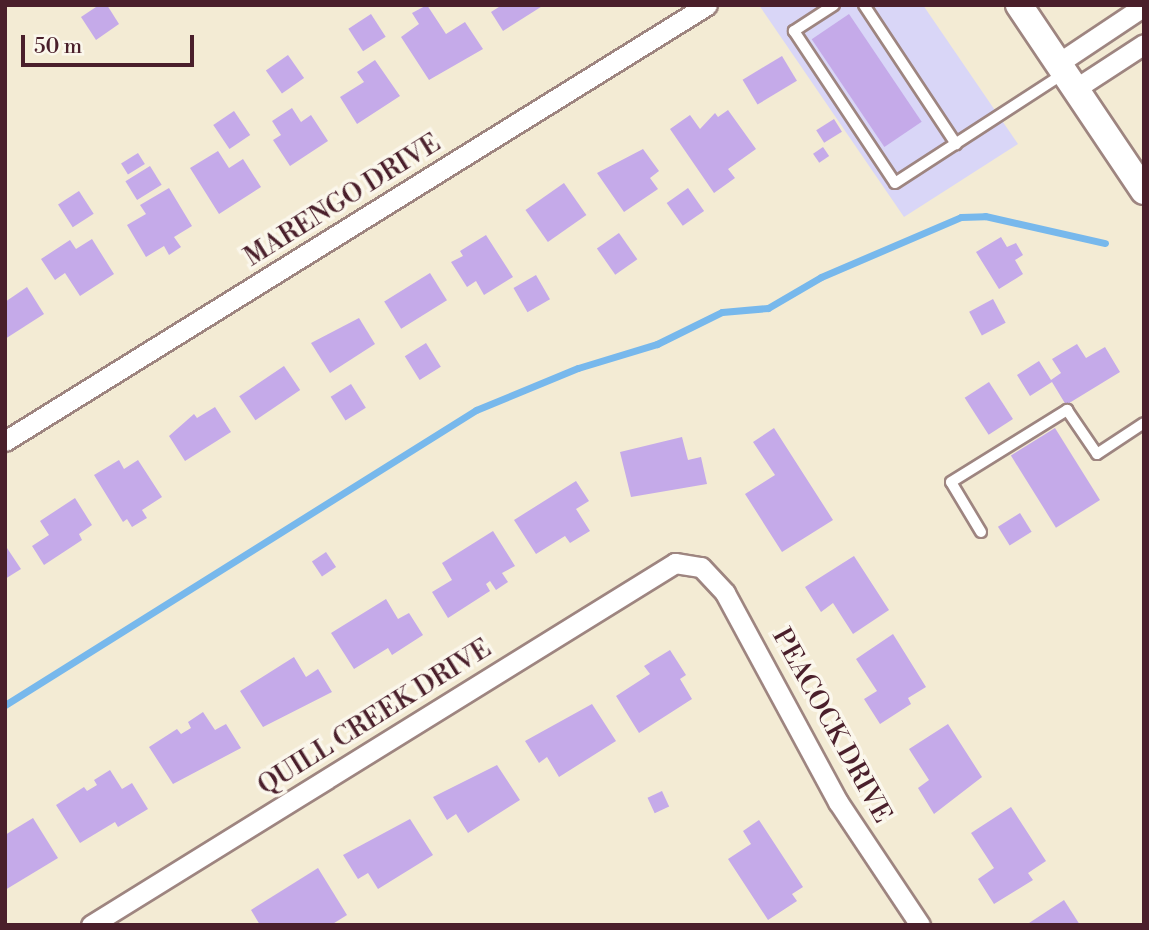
<!DOCTYPE html>
<style>
body{margin:0}
#map{position:relative;width:1149px;height:930px;overflow:hidden;background:#f3ebd4;font-family:"Libre Bodoni",serif}
div>[style]{position:absolute}
.built>*{inset:0;background:#d9d6f7}
.stream>*{height:7px;margin:-3.5px;padding:0 3.5px;transform-origin:3.5px;border-radius:3.5px;background:#77b8ec}
.building>*{inset:0;background:#c5aae9;transform-origin:0 0}
.roads{filter:drop-shadow(2px 0 #9e8580) drop-shadow(-2px 0 #9e8580) drop-shadow(0 2px #9e8580) drop-shadow(0 -2px #9e8580)}
.service>*{height:10px;margin:-5px;padding:0 5px;transform-origin:5px;border-radius:5px;background:#fff}
.minor>*{height:19px;margin:-9.5px;padding:0 9.5px;transform-origin:9.5px;border-radius:9.5px;background:#fff}
.secondary>*{height:26px;margin:-13px;padding:0 13px;transform-origin:13px;border-radius:13px;background:#fff}
span{translate:-50% -50%;white-space:nowrap;text-align:center;line-height:1.15;-webkit-text-stroke:7px #fbf7ec;paint-order:stroke}
.street-label{font-size:26px;color:#4a1f2b}
.frame{position:absolute;inset:0;border:7px solid #4a1f2b;pointer-events:none}
.scale{position:absolute;left:21px;top:35px;width:173px;height:32px;box-sizing:border-box;border:4px solid #4a1f2b;border-top:0;padding-left:9px;font-size:21px;line-height:24px;white-space:nowrap;color:#4a1f2b;-webkit-text-stroke:5px #fbf7ec;paint-order:stroke}
</style>
<div id="map">
<div class="built">
<i style="clip-path:polygon(759px 5px,923px 5px,1018px 144px,904px 217px)"></i>
</div>
<div class="stream">
<i style="left:5px;top:705px;width:556px;rotate:-32.06deg"></i>
<i style="left:476px;top:410px;width:110px;rotate:-22.4deg"></i>
<i style="left:578px;top:368px;width:83px;rotate:-16.9deg"></i>
<i style="left:657px;top:344px;width:72px;rotate:-26.2deg"></i>
<i style="left:722px;top:312px;width:46px;rotate:-5deg"></i>
<i style="left:768px;top:308px;width:61px;rotate:-30.3deg"></i>
<i style="left:821px;top:277px;width:152px;rotate:-23.2deg"></i>
<i style="left:961px;top:217px;width:24px;rotate:-2deg"></i>
<i style="left:985px;top:216px;width:123px;rotate:12.7deg"></i>
</div>
<div class="building">
<i style="clip-path:polygon(99px 5px,107px 5px,119px 24px,96px 40px,81px 17px)"></i>
<i style="clip-path:polygon(427px 5px,446px 34px,465px 22px,483px 49px,429px 80px,401px 37px,419px 24px,412px 13px)"></i>
<i style="clip-path:polygon(502px 5px,544px 5px,503px 31px,491px 12px)"></i>
<i style="left:371px;top:14px;width:27px;height:27px;rotate:57deg"></i>
<i style="left:849px;top:14px;width:130px;height:45px;rotate:56deg"></i>
<i style="left:288px;top:55px;width:28px;height:27px;rotate:55deg"></i>
<i style="left:782px;top:56px;width:29px;height:46px;rotate:59deg"></i>
<i style="clip-path:polygon(375px 60px,400px 96px,357px 124px,340px 97px,364px 82px,357px 72px)"></i>
<i style="clip-path:polygon(292px 108px,301px 122px,311px 115px,328px 141px,290px 166px,273px 140px,281px 135px,272px 121px)"></i>
<i style="clip-path:polygon(728px 110px,756px 149px,728px 169px,735px 178px,714px 193px,670px 129px,690px 115px,700px 129px,715px 113px,718px 117px)"></i>
<i style="left:234px;top:111px;width:29px;height:25px;rotate:56deg"></i>
<i style="left:834px;top:119px;width:15px;height:21px;rotate:58deg"></i>
<i style="left:823px;top:147px;width:11px;height:12px;rotate:56deg"></i>
<i style="clip-path:polygon(643px 149px,659px 171px,650px 178px,658px 189px,624px 212px,597px 173px)"></i>
<i style="clip-path:polygon(218px 151px,229px 168px,243px 159px,261px 187px,219px 214px,190px 168px)"></i>
<i style="left:138px;top:153px;width:13px;height:20px;rotate:58deg"></i>
<i style="left:150px;top:166px;width:22px;height:29px;rotate:58deg"></i>
<i style="left:564px;top:183px;width:39px;height:47px;rotate:55deg"></i>
<i style="clip-path:polygon(169px 188px,192px 226px,174px 237px,181px 247px,169px 255px,164px 246px,146px 257px,127px 225px,146px 214px,140px 205px)"></i>
<i style="left:688px;top:188px;width:28px;height:26px;rotate:55deg"></i>
<i style="left:79px;top:191px;width:27px;height:25px;rotate:57deg"></i>
<i style="left:619px;top:233px;width:32px;height:27px;rotate:55deg"></i>
<i style="clip-path:polygon(486px 235px,513px 277px,484px 295px,476px 281px,467px 287px,451px 262px,463px 256px,460px 251px)"></i>
<i style="clip-path:polygon(1001px 237px,1007px 247px,1016px 243px,1023px 255px,1015px 260px,1023px 274px,999px 289px,976px 252px)"></i>
<i style="clip-path:polygon(92px 239px,114px 274px,80px 296px,65px 273px,55px 280px,41px 259px,70px 240px,76px 249px)"></i>
<i style="left:430px;top:273px;width:32px;height:54px;rotate:58deg"></i>
<i style="left:536px;top:275px;width:28px;height:26px;rotate:60deg"></i>
<i style="clip-path:polygon(27px 287px,44px 314px,5px 339px,5px 302px)"></i>
<i style="left:993px;top:299px;width:27px;height:27px;rotate:62deg"></i>
<i style="clip-path:polygon(359px 318px,375px 344px,330px 373px,311px 343px)"></i>
<i style="left:426px;top:343px;width:28px;height:25px;rotate:58deg"></i>
<i style="clip-path:polygon(1077px 344px,1086px 358px,1105px 347px,1120px 372px,1066px 405px,1052px 382px,1030px 396px,1017px 375px,1039px 361px,1051px 380px,1061px 373px,1052px 359px)"></i>
<i style="left:284px;top:366px;width:29px;height:54px;rotate:56deg"></i>
<i style="left:989px;top:382px;width:44px;height:29px;rotate:57deg"></i>
<i style="left:351px;top:384px;width:28px;height:24px;rotate:58deg"></i>
<i style="clip-path:polygon(215px 407px,231px 432px,185px 461px,169px 436px,194px 414px,197px 418px)"></i>
<i style="clip-path:polygon(774px 428px,833px 520px,782px 552px,745px 494px,775px 475px,753px 442px)"></i>
<i style="left:1055px;top:428px;width:85px;height:52px;rotate:58deg"></i>
<i style="clip-path:polygon(682px 437px,688px 460px,701px 457px,707px 484px,631px 497px,620px 452px)"></i>
<i style="clip-path:polygon(119px 460px,124px 469px,138px 460px,162px 497px,142px 510px,147px 518px,132px 527px,127px 519px,123px 522px,94px 475px)"></i>
<i style="clip-path:polygon(576px 481px,589px 501px,576px 509px,590px 531px,570px 543px,565px 536px,536px 554px,514px 520px)"></i>
<i style="clip-path:polygon(75px 498px,92px 525px,79px 534px,82px 540px,44px 565px,32px 546px,49px 535px,40px 521px)"></i>
<i style="left:1020px;top:513px;width:22px;height:26px;rotate:58deg"></i>
<i style="clip-path:polygon(493px 531px,515px 566px,502px 573px,508px 582px,496px 590px,490px 581px,486px 584px,490px 591px,448px 618px,432px 592px,452px 580px,442px 563px)"></i>
<i style="clip-path:polygon(5px 545px,21px 569px,5px 579px)"></i>
<i style="left:326px;top:552px;width:18px;height:17px;rotate:56deg"></i>
<i style="clip-path:polygon(854px 556px,889px 610px,853px 634px,833px 603px,821px 612px,805px 587px)"></i>
<i style="clip-path:polygon(386px 599px,398px 619px,409px 613px,423px 635px,392px 655px,388px 648px,354px 669px,331px 633px)"></i>
<i style="clip-path:polygon(893px 634px,926px 687px,908px 698px,911px 704px,880px 724px,864px 699px,877px 691px,856px 659px)"></i>
<i style="clip-path:polygon(670px 650px,686px 675px,680px 679px,692px 699px,639px 733px,616px 696px,650px 674px,644px 666px)"></i>
<i style="clip-path:polygon(294px 657px,306px 677px,318px 669px,332px 692px,263px 727px,240px 691px)"></i>
<i style="clip-path:polygon(592px 704px,616px 741px,559px 777px,547px 757px,539px 763px,525px 741px)"></i>
<i style="clip-path:polygon(203px 712px,215px 730px,226px 724px,241px 748px,173px 784px,149px 747px,177px 729px,181px 734px,191px 728px,188px 722px)"></i>
<i style="clip-path:polygon(948px 724px,982px 777px,934px 814px,918px 788px,929px 780px,909px 749px)"></i>
<i style="clip-path:polygon(497px 765px,520px 800px,468px 833px,456px 814px,447px 820px,433px 797px)"></i>
<i style="clip-path:polygon(110px 770px,122px 789px,132px 783px,148px 809px,118px 827px,115px 822px,80px 843px,56px 805px,84px 787px,87px 791px,97px 785px,94px 780px)"></i>
<i style="left:662px;top:791px;width:17px;height:16px;rotate:65deg"></i>
<i style="clip-path:polygon(1011px 807px,1046px 861px,1028px 873px,1033px 880px,994px 904px,978px 879px,994px 868px,971px 833px)"></i>
<i style="clip-path:polygon(33px 818px,58px 858px,5px 890px,5px 835px)"></i>
<i style="clip-path:polygon(410px 819px,433px 855px,378px 889px,368px 873px,358px 879px,343px 855px)"></i>
<i style="clip-path:polygon(759px 820px,803px 887px,792px 894px,797px 901px,768px 920px,728px 859px,751px 844px,743px 831px)"></i>
<i style="clip-path:polygon(318px 868px,347px 915px,331px 925px,260px 925px,251px 910px)"></i>
<i style="clip-path:polygon(1064px 900px,1080px 925px,1026px 925px)"></i>
</div>
<div class="roads">
<div class="service">
<i style="left:834px;top:5px;width:48px;rotate:147deg"></i>
<i style="left:794px;top:31px;width:182px;rotate:56.4deg"></i>
<i style="left:895px;top:183px;width:200px;rotate:-33deg"></i>
<i style="left:864px;top:5px;width:167px;rotate:56.5deg"></i>
<i style="left:981px;top:532px;width:58px;rotate:-121deg"></i>
<i style="left:951px;top:482px;width:137px;rotate:-31.8deg"></i>
<i style="left:1067px;top:410px;width:53px;rotate:55.7deg"></i>
<i style="left:1097px;top:454px;width:56px;rotate:-33.4deg"></i>
</div>
<div class="minor">
<i style="left:1057px;top:64px;width:105px;rotate:-33.7deg"></i>
<i style="left:1075px;top:89px;width:82px;rotate:-33.1deg"></i>
<i style="left:5px;top:441px;width:826px;rotate:-31.84deg"></i>
<i style="left:91px;top:925px;width:687px;rotate:-31.79deg"></i>
<i style="left:675px;top:563px;width:26px;rotate:9deg"></i>
<i style="left:701px;top:567px;width:35px;rotate:47deg"></i>
<i style="left:725px;top:593px;width:238px;rotate:61.6deg"></i>
<i style="left:838px;top:802px;width:148px;rotate:56.3deg"></i>
</div>
<div class="secondary">
<i style="left:1019px;top:5px;width:224px;rotate:56.1deg"></i>
</div>
</div>
<div class="street-label">
<span style="left:343px;top:201px;rotate:-32deg">MARENGO DRIVE</span>
<span style="left:375px;top:718px;rotate:-32deg">QUILL CREEK DRIVE</span>
<span style="left:831px;top:726px;rotate:61deg">PEACOCK DRIVE</span>
</div>
<div class="frame"></div>
<div class="scale">50 m</div>
</div>
